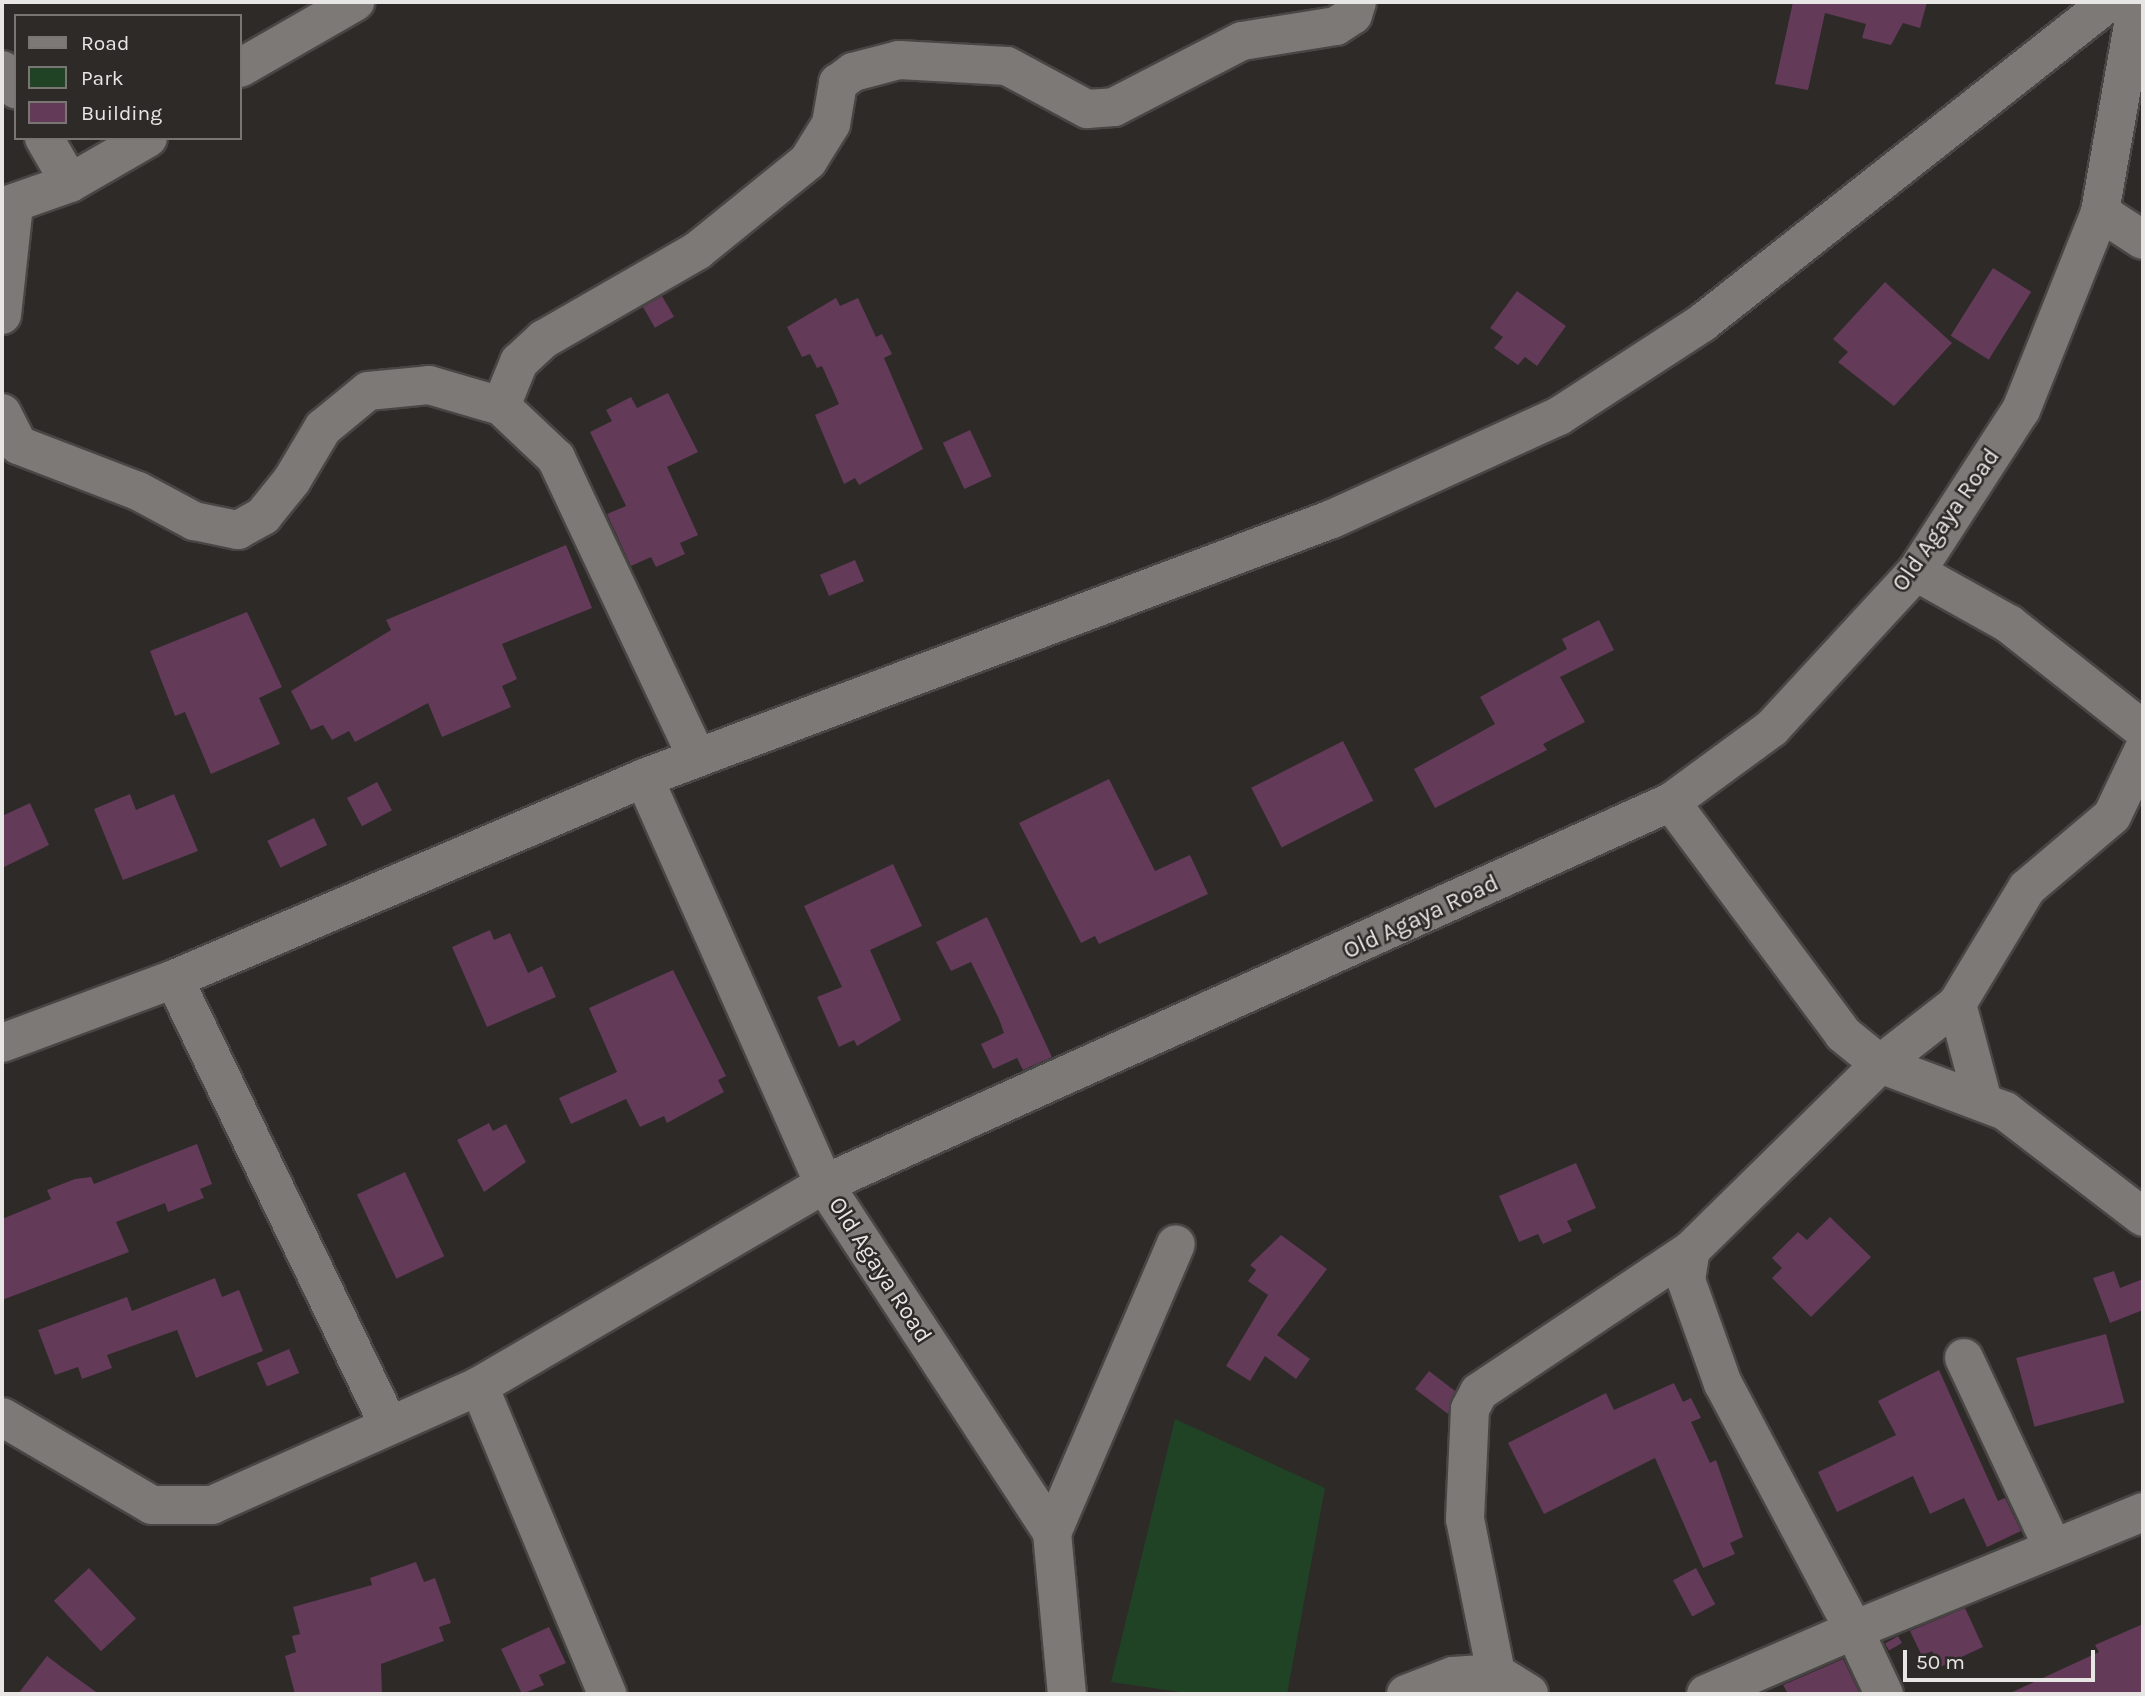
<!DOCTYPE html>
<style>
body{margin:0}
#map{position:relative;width:2145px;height:1696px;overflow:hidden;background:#2d2a28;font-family:Karla,sans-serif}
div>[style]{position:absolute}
.green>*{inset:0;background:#214325}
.building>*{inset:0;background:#633a58;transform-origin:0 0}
.roads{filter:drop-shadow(2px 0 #484644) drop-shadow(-2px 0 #484644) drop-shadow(0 2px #484644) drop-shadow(0 -2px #484644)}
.minor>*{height:38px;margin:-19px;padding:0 19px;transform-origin:19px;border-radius:19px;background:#7d7976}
span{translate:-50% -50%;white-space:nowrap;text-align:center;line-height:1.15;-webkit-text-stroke:5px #2d2a28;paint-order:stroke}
.street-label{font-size:24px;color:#e8e6e4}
.frame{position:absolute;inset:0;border:4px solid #e8e6e4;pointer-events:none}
.legend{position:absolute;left:14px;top:14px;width:228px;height:126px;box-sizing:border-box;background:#2d2a28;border:2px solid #787573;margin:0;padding:9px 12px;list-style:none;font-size:21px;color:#e8e6e4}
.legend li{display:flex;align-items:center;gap:14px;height:35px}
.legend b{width:35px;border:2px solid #787573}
.scale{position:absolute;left:1903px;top:1650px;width:192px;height:32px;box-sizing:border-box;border:4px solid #e8e6e4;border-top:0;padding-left:9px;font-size:21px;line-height:24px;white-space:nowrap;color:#e8e6e4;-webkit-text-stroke:5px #2d2a28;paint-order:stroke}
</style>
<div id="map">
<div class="green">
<i style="clip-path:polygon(1175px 1419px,1325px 1488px,1287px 1694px,1194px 1694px,1111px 1682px)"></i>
</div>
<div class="building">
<i style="clip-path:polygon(1793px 2px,1927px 2px,1920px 28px,1903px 23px,1891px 45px,1862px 38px,1866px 24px,1825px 13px,1808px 90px,1775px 84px)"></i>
<i style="left:1993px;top:268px;width:45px;height:80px;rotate:32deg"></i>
<i style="clip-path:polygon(1885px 282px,1952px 343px,1894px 406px,1838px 362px,1848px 352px,1833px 339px)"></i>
<i style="clip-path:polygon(1517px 291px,1566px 326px,1537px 366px,1525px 357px,1518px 365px,1494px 348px,1503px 337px,1490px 328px)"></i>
<i style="left:662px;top:296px;width:24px;height:22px;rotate:60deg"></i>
<i style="clip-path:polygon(836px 298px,840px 306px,858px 298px,876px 337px,882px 334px,892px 354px,884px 358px,923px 449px,859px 485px,855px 478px,844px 484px,815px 415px,839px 404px,822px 366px,817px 368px,810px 354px,802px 357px,787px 327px)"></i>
<i style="clip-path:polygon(668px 393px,698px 452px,667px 467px,698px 535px,680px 543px,685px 554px,656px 567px,651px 557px,631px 566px,607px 514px,626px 506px,590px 432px,612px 421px,606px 410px,631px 397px,637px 408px)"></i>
<i style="left:970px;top:430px;width:51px;height:30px;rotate:65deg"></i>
<i style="clip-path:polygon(566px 545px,592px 608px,502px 644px,517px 679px,502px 686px,511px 707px,442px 737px,428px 703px,355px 742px,349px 731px,332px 740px,323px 725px,311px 730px,291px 691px,391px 630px,386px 620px)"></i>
<i style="left:855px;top:560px;width:23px;height:38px;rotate:67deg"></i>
<i style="clip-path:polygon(247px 612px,282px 687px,259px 698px,280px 744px,211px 774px,185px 712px,175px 716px,150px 651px)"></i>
<i style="clip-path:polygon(1599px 620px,1614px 650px,1560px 677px,1585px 722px,1543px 744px,1547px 750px,1435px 808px,1414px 769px,1495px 724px,1480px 697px,1567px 649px,1562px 639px)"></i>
<i style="left:1343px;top:741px;width:67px;height:103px;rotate:63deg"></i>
<i style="clip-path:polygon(1109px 779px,1155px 871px,1190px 855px,1208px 894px,1099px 944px,1095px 936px,1081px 943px,1019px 823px)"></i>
<i style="left:377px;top:782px;width:32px;height:34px;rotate:62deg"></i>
<i style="clip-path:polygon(130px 794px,136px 810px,174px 794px,198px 851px,123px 880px,94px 809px)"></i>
<i style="clip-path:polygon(30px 803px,49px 845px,2px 868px,2px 816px)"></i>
<i style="left:314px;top:818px;width:30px;height:52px;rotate:64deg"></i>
<i style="clip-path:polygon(893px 864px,922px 926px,870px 950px,901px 1020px,857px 1046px,854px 1040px,839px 1047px,817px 997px,842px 987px,804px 906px)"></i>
<i style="clip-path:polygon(987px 917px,1052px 1057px,1023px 1070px,1017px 1058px,993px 1069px,981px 1044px,1004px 1033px,999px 1019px,971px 962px,951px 971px,936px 942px)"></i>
<i style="clip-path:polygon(490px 930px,494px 940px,510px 933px,528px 973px,542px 966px,556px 997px,487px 1027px,452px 947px)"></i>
<i style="clip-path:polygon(673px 970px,726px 1076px,718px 1080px,724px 1092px,667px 1123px,664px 1116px,640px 1127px,626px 1099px,571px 1124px,559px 1098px,617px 1072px,589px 1008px)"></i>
<i style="clip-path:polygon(489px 1123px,493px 1131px,506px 1124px,526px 1162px,484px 1192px,457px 1140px)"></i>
<i style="clip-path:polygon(197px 1144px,212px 1184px,200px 1189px,204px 1198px,168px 1212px,165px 1203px,116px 1222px,129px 1252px,2px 1300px,2px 1219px,51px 1199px,47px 1190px,75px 1179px,91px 1177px,94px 1184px)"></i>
<i style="clip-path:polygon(1576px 1163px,1596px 1208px,1567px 1221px,1572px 1231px,1543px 1244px,1538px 1234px,1519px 1242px,1499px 1196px)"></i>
<i style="left:405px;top:1172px;width:93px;height:53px;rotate:65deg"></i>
<i style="clip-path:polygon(1830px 1217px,1871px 1257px,1811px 1317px,1772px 1278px,1782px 1268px,1772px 1258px,1798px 1232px,1807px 1240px)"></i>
<i style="clip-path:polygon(1281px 1235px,1327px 1269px,1277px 1335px,1310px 1359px,1296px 1379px,1265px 1356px,1250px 1381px,1226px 1366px,1268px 1295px,1248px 1281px,1256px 1270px,1250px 1265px)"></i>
<i style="clip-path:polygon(2114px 1271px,2120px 1288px,2143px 1279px,2143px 1310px,2110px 1323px,2093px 1278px)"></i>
<i style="clip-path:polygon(215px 1278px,222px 1297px,239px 1290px,263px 1351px,196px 1378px,177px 1330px,107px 1355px,112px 1368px,82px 1379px,78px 1367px,55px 1375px,38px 1330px,127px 1297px,132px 1311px)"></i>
<i style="left:2106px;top:1334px;width:71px;height:93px;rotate:75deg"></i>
<i style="left:289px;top:1349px;width:26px;height:35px;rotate:67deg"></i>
<i style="clip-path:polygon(1939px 1370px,1998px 1501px,2005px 1498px,2021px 1531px,1987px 1547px,1964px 1498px,1930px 1514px,1913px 1476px,1837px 1512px,1818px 1472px,1896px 1435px,1878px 1401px)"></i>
<i style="clip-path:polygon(1429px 1371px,1455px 1391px,1448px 1414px,1415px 1389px)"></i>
<i style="clip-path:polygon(1674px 1383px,1683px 1402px,1691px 1398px,1701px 1418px,1691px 1422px,1710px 1463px,1716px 1460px,1743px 1537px,1730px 1543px,1735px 1554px,1703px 1568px,1655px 1458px,1544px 1514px,1508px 1443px,1606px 1393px,1614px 1410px)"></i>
<i style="clip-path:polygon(416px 1562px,424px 1582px,435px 1578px,451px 1623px,439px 1627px,444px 1641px,381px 1664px,382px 1694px,295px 1694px,285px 1656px,296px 1652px,292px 1636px,300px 1634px,293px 1607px,372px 1585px,370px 1578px)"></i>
<i style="left:89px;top:1568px;width:69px;height:48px;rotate:47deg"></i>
<i style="left:1696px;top:1568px;width:41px;height:26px;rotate:62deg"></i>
<i style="clip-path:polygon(1965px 1608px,1983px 1647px,1940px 1667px,1932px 1651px,1922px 1656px,1910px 1631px)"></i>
<i style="clip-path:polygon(2143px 1624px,2143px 1694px,2008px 1694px,2099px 1652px,2095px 1645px)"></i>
<i style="clip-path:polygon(549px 1627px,566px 1663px,539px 1675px,544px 1685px,522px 1694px,501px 1649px)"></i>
<i style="left:1898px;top:1636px;width:8px;height:15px;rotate:60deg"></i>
<i style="clip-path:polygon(47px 1656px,64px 1669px,99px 1694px,18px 1694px)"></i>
<i style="clip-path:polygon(1843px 1659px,1860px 1694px,1788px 1694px,1783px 1685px)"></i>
</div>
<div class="roads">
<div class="minor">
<i style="left:240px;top:68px;width:133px;rotate:-29.9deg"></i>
<i style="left:2px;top:70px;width:24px;rotate:54deg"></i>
<i style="left:44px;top:138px;width:52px;rotate:60deg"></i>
<i style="left:2px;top:207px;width:72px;rotate:-19.4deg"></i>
<i style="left:70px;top:183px;width:90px;rotate:-30deg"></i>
<i style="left:2100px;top:212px;width:51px;rotate:33.1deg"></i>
<i style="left:2px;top:315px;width:112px;rotate:-83.8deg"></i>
<i style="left:501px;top:406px;width:48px;rotate:-67.8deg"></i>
<i style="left:519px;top:362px;width:34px;rotate:-43deg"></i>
<i style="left:544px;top:339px;width:177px;rotate:-29.9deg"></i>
<i style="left:697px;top:251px;width:143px;rotate:-39deg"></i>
<i style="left:808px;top:161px;width:44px;rotate:-58.1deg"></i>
<i style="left:831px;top:124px;width:42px;rotate:-80.3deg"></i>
<i style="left:838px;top:83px;width:19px;rotate:-36deg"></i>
<i style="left:853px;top:72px;width:48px;rotate:-14.6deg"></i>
<i style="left:899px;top:60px;width:108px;rotate:3.2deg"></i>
<i style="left:1007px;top:66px;width:91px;rotate:28.3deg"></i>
<i style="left:1087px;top:109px;width:27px;rotate:-4deg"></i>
<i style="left:1114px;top:107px;width:144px;rotate:-27.3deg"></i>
<i style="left:1242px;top:41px;width:95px;rotate:-9.1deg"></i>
<i style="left:1336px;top:26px;width:20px;rotate:-33deg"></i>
<i style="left:1353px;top:15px;width:14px;rotate:-73deg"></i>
<i style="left:2px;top:413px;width:36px;rotate:63deg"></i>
<i style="left:18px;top:445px;width:129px;rotate:21deg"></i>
<i style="left:138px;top:491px;width:64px;rotate:28.2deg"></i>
<i style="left:194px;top:521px;width:45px;rotate:11.6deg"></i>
<i style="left:238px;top:530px;width:29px;rotate:-29deg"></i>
<i style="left:263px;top:516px;width:46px;rotate:-51.1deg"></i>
<i style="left:292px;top:480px;width:61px;rotate:-59.2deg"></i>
<i style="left:323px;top:428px;width:58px;rotate:-39.4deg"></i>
<i style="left:368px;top:391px;width:61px;rotate:-5.6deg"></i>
<i style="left:429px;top:385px;width:75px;rotate:16.3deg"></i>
<i style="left:501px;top:406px;width:76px;rotate:43.4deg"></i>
<i style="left:556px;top:458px;width:331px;rotate:64.8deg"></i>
<i style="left:1916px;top:572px;width:107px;rotate:29.2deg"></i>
<i style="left:2009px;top:624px;width:171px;rotate:38.3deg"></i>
<i style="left:644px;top:778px;width:444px;rotate:66.1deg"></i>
<i style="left:824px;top:1184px;width:417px;rotate:56.8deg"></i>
<i style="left:1052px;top:1533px;width:162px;rotate:84.7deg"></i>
<i style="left:1671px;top:802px;width:289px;rotate:53.4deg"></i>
<i style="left:1843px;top:1034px;width:48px;rotate:39deg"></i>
<i style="left:1880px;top:1064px;width:134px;rotate:20.6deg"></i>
<i style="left:2005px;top:1111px;width:174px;rotate:37.5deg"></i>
<i style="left:174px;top:979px;width:496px;rotate:64.3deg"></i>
<i style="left:1957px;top:1004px;width:101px;rotate:75.1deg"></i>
<i style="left:2px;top:1043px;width:184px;rotate:-20.4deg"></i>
<i style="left:174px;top:979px;width:511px;rotate:-23.15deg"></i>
<i style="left:644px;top:778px;width:735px;rotate:-20.63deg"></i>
<i style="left:1332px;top:519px;width:249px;rotate:-24.4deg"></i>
<i style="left:1559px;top:416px;width:171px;rotate:-33deg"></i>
<i style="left:1702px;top:323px;width:518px;rotate:-38.26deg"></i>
<i style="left:1964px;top:1358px;width:210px;rotate:64.9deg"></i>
<i style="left:479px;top:1386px;width:334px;rotate:67.4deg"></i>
<i style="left:2px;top:1417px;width:174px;rotate:30.4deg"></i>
<i style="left:152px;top:1505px;width:60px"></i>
<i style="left:212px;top:1505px;width:292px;rotate:-24deg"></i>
<i style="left:479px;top:1386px;width:400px;rotate:-30.3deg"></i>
<i style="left:824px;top:1184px;width:929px;rotate:-24.28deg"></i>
<i style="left:1671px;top:802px;width:125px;rotate:-36.2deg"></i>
<i style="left:1772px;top:728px;width:212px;rotate:-47.3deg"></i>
<i style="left:1916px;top:572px;width:193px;rotate:-57.1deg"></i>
<i style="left:2021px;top:410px;width:213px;rotate:-68.2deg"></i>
<i style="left:2100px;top:212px;width:213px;rotate:-80deg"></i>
<i style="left:1052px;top:1533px;width:314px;rotate:-66.8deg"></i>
<i style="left:1496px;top:1673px;width:157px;rotate:-101.4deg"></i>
<i style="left:1465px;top:1519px;width:110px;rotate:-87.4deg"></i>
<i style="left:1470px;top:1409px;width:19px;rotate:-62deg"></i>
<i style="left:1479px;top:1392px;width:255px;rotate:-33.8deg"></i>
<i style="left:1406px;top:1694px;width:50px;rotate:-21deg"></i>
<i style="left:1453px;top:1676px;width:43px;rotate:-4deg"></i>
<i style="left:1496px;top:1673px;width:39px;rotate:32deg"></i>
<i style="left:1706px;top:1694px;width:161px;rotate:-23.4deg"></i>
<i style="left:1854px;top:1630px;width:279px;rotate:-118deg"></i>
<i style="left:1723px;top:1384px;width:110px;rotate:-109.6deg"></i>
<i style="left:1686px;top:1280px;width:30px;rotate:-81deg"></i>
<i style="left:1691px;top:1250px;width:265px;rotate:-44.5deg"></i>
<i style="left:1880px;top:1064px;width:98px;rotate:-37.9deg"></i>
<i style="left:1957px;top:1004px;width:135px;rotate:-58.9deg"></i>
<i style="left:2027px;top:888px;width:111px;rotate:-40.3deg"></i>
<i style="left:2112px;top:816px;width:72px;rotate:-64.5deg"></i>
<i style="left:1884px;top:1694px;width:71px;rotate:-115.1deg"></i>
<i style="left:1854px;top:1630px;width:312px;rotate:-22.2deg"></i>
</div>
</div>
<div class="street-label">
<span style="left:1946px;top:520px;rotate:-55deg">Old Agaya Road</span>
<span style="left:1421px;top:917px;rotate:-25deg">Old Agaya Road</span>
<span style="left:880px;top:1270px;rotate:57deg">Old Agaya Road</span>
</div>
<div class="frame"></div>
<ul class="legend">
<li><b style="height:9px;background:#7d7976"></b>Road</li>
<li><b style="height:19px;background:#214325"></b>Park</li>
<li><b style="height:19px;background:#633a58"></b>Building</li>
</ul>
<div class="scale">50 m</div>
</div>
